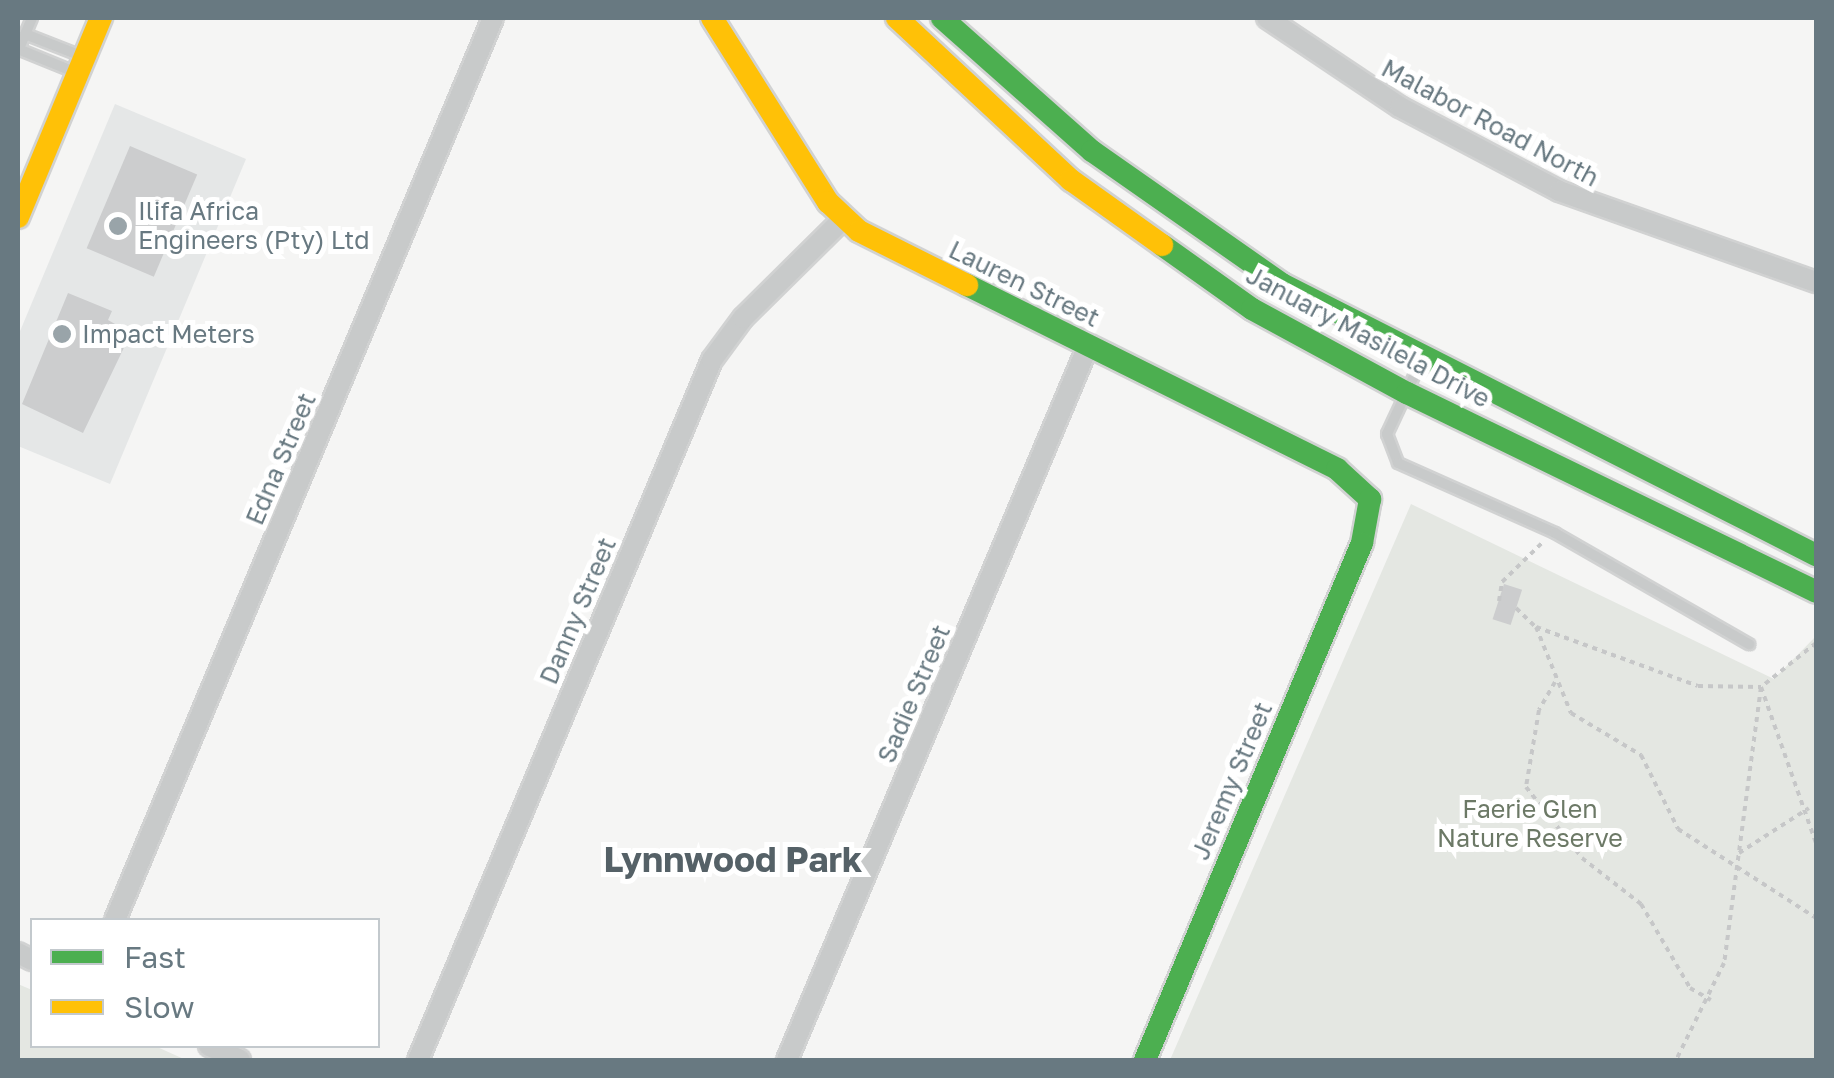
<!DOCTYPE html>
<style>
body{margin:0}
#map{position:relative;width:1834px;height:1078px;overflow:hidden;background:#f5f5f4;font-family:"Golos Text",sans-serif}
div>[style]{position:absolute}
.built>*{inset:0;background:#e5e7e7}
.green>*{inset:0;background:#e4e7e2}
.building>*{inset:0;background:#cccdce;transform-origin:0 0}
.path>*{height:4px;margin-top:-2px;transform-origin:0;background:repeating-linear-gradient(90deg,#c6c7c8 0 5px,transparent 0 10px)}
.roads{filter:drop-shadow(2px 0 #d1d2d2) drop-shadow(-2px 0 #d1d2d2) drop-shadow(0 2px #d1d2d2) drop-shadow(0 -2px #d1d2d2)}
.lane>*{height:10px;margin:-5px;padding:0 5px;transform-origin:5px;border-radius:5px;background:#c8caca}
.street>*{height:20px;margin:-10px;padding:0 10px;transform-origin:10px;border-radius:10px;background:#c8caca}
.fast>*{height:22px;margin:-11px;padding:0 11px;transform-origin:11px;border-radius:11px;background:#4caf50}
.slow>*{height:22px;margin:-11px;padding:0 11px;transform-origin:11px;border-radius:11px;background:#ffc107}
.dots>*{width:28px;height:28px;translate:-50% -50%;box-sizing:border-box;border:5px solid #fff;border-radius:50%}
span{translate:-50% -50%;white-space:nowrap;text-align:center;line-height:1.15;-webkit-text-stroke:10px #fff;paint-order:stroke}
.street-label{font-size:25px;color:#687981}
.poi-label{font-size:25px;color:#687981}
.left{translate:0 -50%;text-align:left}
.park-label{font-size:25px;color:#6c7966}
.district-label{font-size:35px;color:#556167;font-weight:700}
.frame{position:absolute;inset:0;border:20px solid #687981;pointer-events:none}
.legend{position:absolute;left:30px;top:918px;width:350px;height:130px;box-sizing:border-box;background:#fff;border:2px solid #c3c9cd;margin:0;padding:12px 18px;list-style:none;font-size:30px;color:#687981}
.legend li{display:flex;align-items:center;gap:20px;height:50px}
.legend b{width:50px;border:2px solid #c3c9cd}
</style>
<div id="map">
<div class="built">
<i style="clip-path:polygon(115px 104px,246px 159px,110px 484px,18px 446px,18px 336px)"></i>
</div>
<div class="green">
<i style="clip-path:polygon(1411px 504px,1774px 679px,1816px 636px,1816px 1060px,1170px 1060px)"></i>
<i style="clip-path:polygon(18px 984px,32px 990px,32px 1046px,155px 1046px,186px 1060px,18px 1060px)"></i>
</div>
<div class="building">
<i style="left:130px;top:146px;width:73px;height:111px;rotate:23deg"></i>
<i style="clip-path:polygon(68px 293px,112px 311px,108px 320px,131px 333px,83px 433px,22px 404px)"></i>
<i style="left:1504px;top:584px;width:19px;height:37px;rotate:18deg"></i>
</div>
<div class="path">
<i style="left:1499px;top:601px;width:19px;rotate:-81deg"></i>
<i style="left:1502px;top:582px;width:57px;rotate:-44.3deg"></i>
<i style="left:1516px;top:608px;width:28px;rotate:44deg"></i>
<i style="left:1536px;top:627px;width:93px;rotate:67.9deg"></i>
<i style="left:1571px;top:713px;width:82px;rotate:31deg"></i>
<i style="left:1641px;top:755px;width:83px;rotate:63.4deg"></i>
<i style="left:1678px;top:829px;width:164px;rotate:32.8deg"></i>
<i style="left:1536px;top:627px;width:172px;rotate:20deg"></i>
<i style="left:1698px;top:686px;width:63px;rotate:0.9deg"></i>
<i style="left:1761px;top:687px;width:278px;rotate:97.6deg"></i>
<i style="left:1724px;top:963px;width:108px;rotate:116.3deg"></i>
<i style="left:1816px;top:643px;width:70px;rotate:141.3deg"></i>
<i style="left:1761px;top:687px;width:165px;rotate:70.6deg"></i>
<i style="left:1555px;top:682px;width:32px;rotate:120deg"></i>
<i style="left:1539px;top:710px;width:78px;rotate:99.6deg"></i>
<i style="left:1526px;top:787px;width:90px;rotate:51.7deg"></i>
<i style="left:1582px;top:858px;width:75px;rotate:37.9deg"></i>
<i style="left:1641px;top:904px;width:97px;rotate:59.7deg"></i>
<i style="left:1690px;top:988px;width:24px;rotate:30deg"></i>
<i style="left:1739px;top:853px;width:83px;rotate:-32.7deg"></i>
</div>
<div class="roads">
<div class="lane">
<i style="left:25px;top:34px;width:63px;rotate:21.3deg"></i>
<i style="left:18px;top:49px;width:64px;rotate:22.1deg"></i>
<i style="left:18px;top:51px;width:36px;rotate:-67deg"></i>
<i style="left:1422px;top:359px;width:83px;rotate:115deg"></i>
<i style="left:1387px;top:434px;width:31px;rotate:69deg"></i>
<i style="left:1398px;top:463px;width:172px;rotate:24deg"></i>
<i style="left:1555px;top:533px;width:224px;rotate:29.8deg"></i>
</div>
<div class="street">
<i style="left:1267px;top:18px;width:160px;rotate:33.8deg"></i>
<i style="left:1400px;top:107px;width:180px;rotate:27.8deg"></i>
<i style="left:1559px;top:191px;width:273px;rotate:19.5deg"></i>
<i style="left:115px;top:920px;width:978px;rotate:-67.26deg"></i>
<i style="left:18px;top:953px;width:16px;rotate:27deg"></i>
<i style="left:209px;top:1046px;width:34px;rotate:24deg"></i>
<i style="left:418px;top:1060px;width:759px;rotate:-67.22deg"></i>
<i style="left:712px;top:360px;width:52px;rotate:-53.6deg"></i>
<i style="left:743px;top:318px;width:141px;rotate:-44.7deg"></i>
<i style="left:787px;top:1060px;width:775px;rotate:-67.14deg"></i>
</div>
<div class="fast">
<i style="left:942px;top:18px;width:200px;rotate:41.6deg"></i>
<i style="left:1092px;top:151px;width:232px;rotate:35deg"></i>
<i style="left:1282px;top:284px;width:599px;rotate:26.91deg"></i>
<i style="left:1162px;top:245px;width:110px;rotate:35.4deg"></i>
<i style="left:1252px;top:309px;width:176px;rotate:28.5deg"></i>
<i style="left:1407px;top:393px;width:455px;rotate:25.9deg"></i>
<i style="left:967px;top:285px;width:413px;rotate:26.4deg"></i>
<i style="left:1337px;top:469px;width:45px;rotate:42.3deg"></i>
<i style="left:1370px;top:499px;width:45px;rotate:100.3deg"></i>
<i style="left:1362px;top:543px;width:561px;rotate:112.77deg"></i>
</div>
<div class="slow">
<i style="left:712px;top:18px;width:218px;rotate:57.8deg"></i>
<i style="left:828px;top:202px;width:42px;rotate:43.1deg"></i>
<i style="left:859px;top:231px;width:121px;rotate:26.6deg"></i>
<i style="left:897px;top:18px;width:238px;rotate:43deg"></i>
<i style="left:1071px;top:180px;width:112px;rotate:35.5deg"></i>
<i style="left:18px;top:217px;width:216px;rotate:-67.4deg"></i>
</div>
</div>
<div class="dots">
<i style="left:118px;top:226px;background:#99a4a9"></i>
<i style="left:62px;top:334px;background:#99a4a9"></i>
</div>
<div class="street-label">
<span style="left:1490px;top:123px;rotate:28deg">Malabor Road North</span>
<span style="left:1024px;top:284px;rotate:26deg">Lauren Street</span>
<span style="left:1368px;top:337px;rotate:28deg">January Masilela Drive</span>
<span style="left:281px;top:459px;rotate:-67deg">Edna Street</span>
<span style="left:578px;top:611px;rotate:-67deg">Danny Street</span>
<span style="left:914px;top:694px;rotate:-67deg">Sadie Street</span>
<span style="left:1232px;top:781px;rotate:-67deg">Jeremy Street</span>
</div>
<div class="poi-label">
<span class="left" style="left:138px;top:226px">Ilifa Africa<br>Engineers (Pty) Ltd</span>
<span class="left" style="left:82px;top:334px">Impact Meters</span>
</div>
<div class="park-label">
<span style="left:1530px;top:824px">Faerie Glen<br>Nature Reserve</span>
</div>
<div class="district-label">
<span style="left:733px;top:859px">Lynnwood Park</span>
</div>
<div class="frame"></div>
<ul class="legend">
<li><b style="height:12px;background:#4caf50"></b>Fast</li>
<li><b style="height:12px;background:#ffc107"></b>Slow</li>
</ul>
</div>
